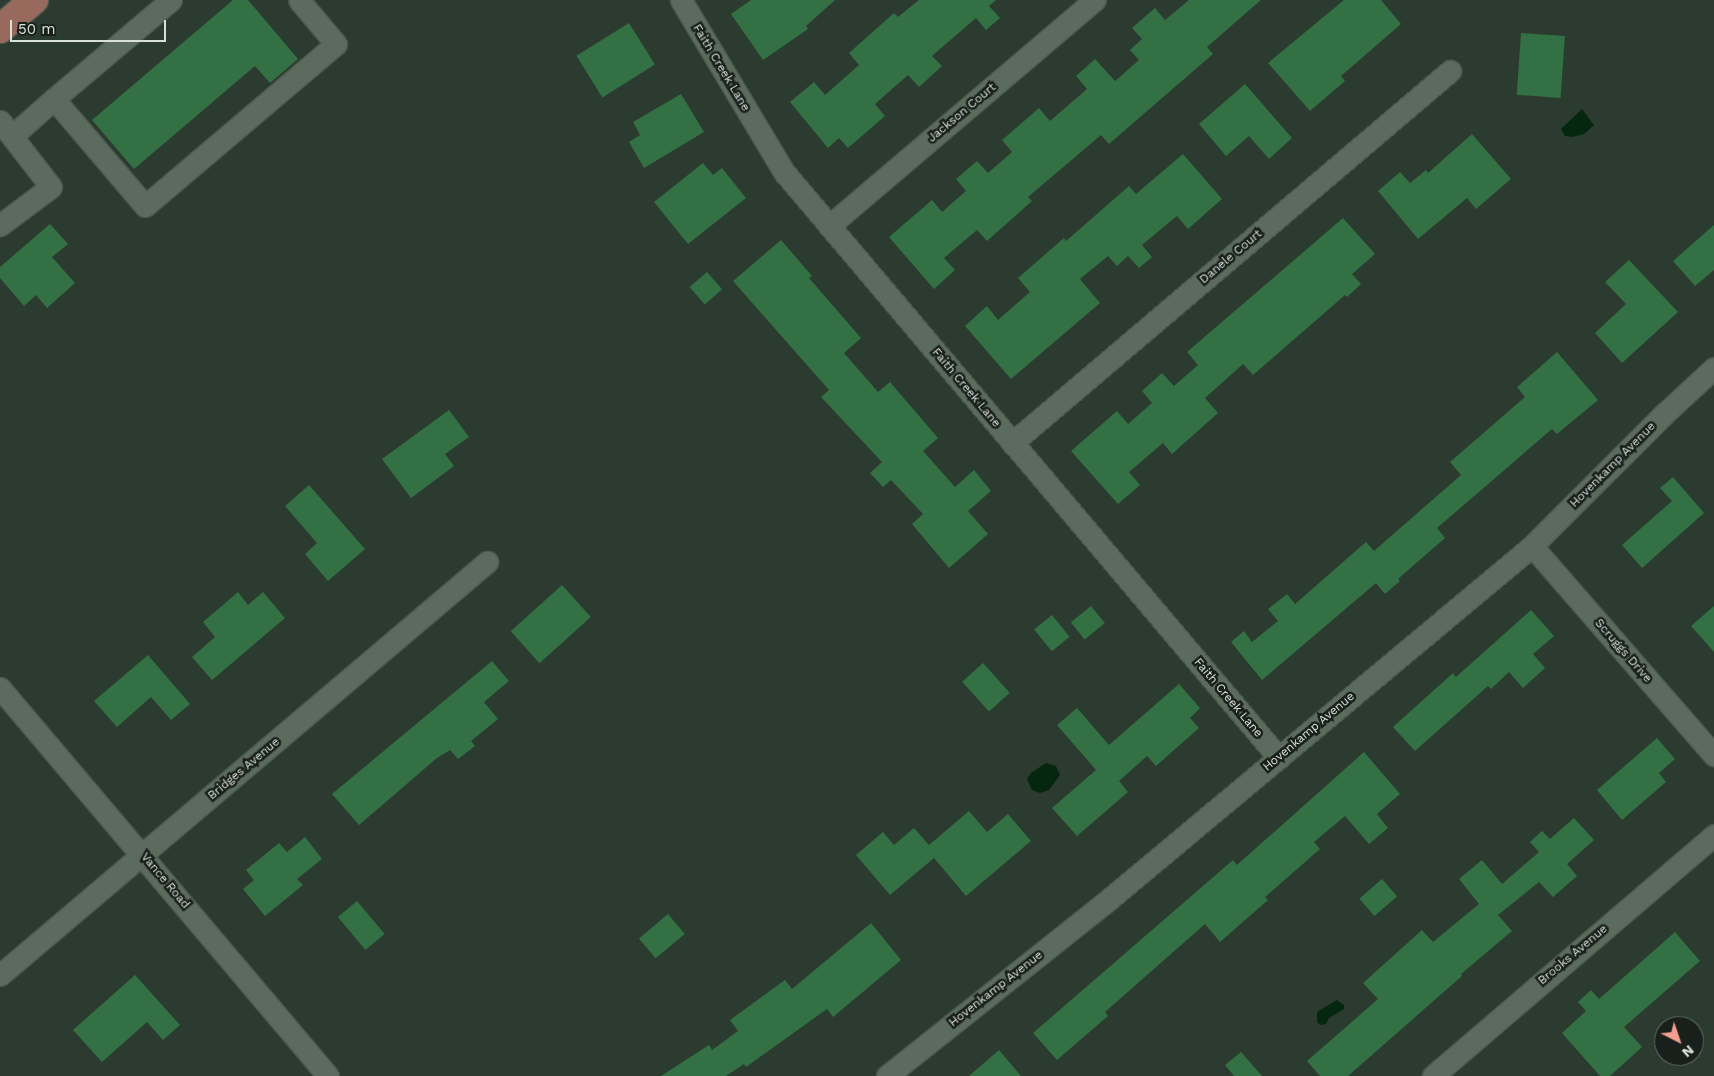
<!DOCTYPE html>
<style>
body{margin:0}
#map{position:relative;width:1714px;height:1076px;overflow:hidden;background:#2c3b2f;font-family:"Work Sans",sans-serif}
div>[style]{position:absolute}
.water>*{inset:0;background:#05260f}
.building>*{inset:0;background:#337043;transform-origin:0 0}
.roads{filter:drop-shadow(1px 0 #4b574d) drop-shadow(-1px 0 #4b574d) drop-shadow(0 1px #4b574d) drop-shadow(0 -1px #4b574d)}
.minor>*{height:21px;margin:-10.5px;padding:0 10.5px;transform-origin:10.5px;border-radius:10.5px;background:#5b6b5d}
.major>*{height:28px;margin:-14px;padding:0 14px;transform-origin:14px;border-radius:14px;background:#976a5d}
span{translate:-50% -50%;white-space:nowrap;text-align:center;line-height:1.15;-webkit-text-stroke:5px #19201b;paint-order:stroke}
.street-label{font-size:12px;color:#d8e1d9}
.north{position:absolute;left:1654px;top:1016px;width:50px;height:50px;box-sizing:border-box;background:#19201b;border:1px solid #656d67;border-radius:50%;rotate:139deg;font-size:14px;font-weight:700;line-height:20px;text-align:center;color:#d8e1d9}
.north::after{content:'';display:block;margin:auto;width:18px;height:22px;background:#f59d8f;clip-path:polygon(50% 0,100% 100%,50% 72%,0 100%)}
.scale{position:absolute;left:10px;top:20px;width:156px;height:22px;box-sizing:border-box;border:2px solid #d8e1d9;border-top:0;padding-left:6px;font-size:15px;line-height:18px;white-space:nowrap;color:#d8e1d9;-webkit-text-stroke:4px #19201b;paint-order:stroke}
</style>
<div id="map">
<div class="water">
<i style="clip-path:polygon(1582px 109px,1594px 125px,1584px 134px,1572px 137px,1565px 136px,1561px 129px)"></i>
<i style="clip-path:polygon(1046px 763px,1056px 766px,1060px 775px,1049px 790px,1040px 793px,1032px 790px,1027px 779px,1031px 773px)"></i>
<i style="clip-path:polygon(1337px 1000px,1344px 1005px,1344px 1009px,1329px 1018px,1326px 1024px,1320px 1025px,1317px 1022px,1317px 1012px)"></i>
</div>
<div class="building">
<i style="clip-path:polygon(233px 0,248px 0,298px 59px,270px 83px,255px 66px,134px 169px,92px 120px)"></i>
<i style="clip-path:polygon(751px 0,835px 0,806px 26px,808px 29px,763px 60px,731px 14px)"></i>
<i style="clip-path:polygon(919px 0,996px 0,989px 6px,1000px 18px,986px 30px,976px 18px,932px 56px,942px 66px,919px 87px,908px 75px,875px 104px,885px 116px,848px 148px,839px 138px,828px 148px,790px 102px,814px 82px,825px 95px,859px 65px,849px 53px,894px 13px,898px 17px)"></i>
<i style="clip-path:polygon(1189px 0,1261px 0,1207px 47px,1213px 54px,1109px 144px,1101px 135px,1028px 197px,1032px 201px,987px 241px,977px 230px,944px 258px,955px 270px,934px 289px,889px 237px,932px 200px,942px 212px,966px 191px,956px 179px,977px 161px,988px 173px,1012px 152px,1002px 140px,1039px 108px,1050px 121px,1087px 89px,1076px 76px,1095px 59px,1115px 81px,1139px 60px,1130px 50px,1142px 39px,1132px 28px,1155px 8px,1165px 20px)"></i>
<i style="clip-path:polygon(1344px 0,1381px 0,1401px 24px,1341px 76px,1345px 81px,1310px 111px,1268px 63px)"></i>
<i style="left:629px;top:23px;width:49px;height:62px;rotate:58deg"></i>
<i style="left:1521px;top:33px;width:44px;height:62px;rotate:4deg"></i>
<i style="clip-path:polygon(1245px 84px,1292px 138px,1269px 159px,1249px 136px,1226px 156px,1199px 124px)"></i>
<i style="clip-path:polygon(681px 94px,704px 132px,644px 168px,629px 142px,640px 135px,633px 122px)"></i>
<i style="clip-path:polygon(1472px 134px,1511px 179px,1476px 209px,1467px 198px,1418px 239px,1378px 191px,1400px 172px,1410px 183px,1426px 170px,1428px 173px)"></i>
<i style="clip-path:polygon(1183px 154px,1222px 199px,1188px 229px,1177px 216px,1142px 245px,1152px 257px,1139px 268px,1128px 256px,1117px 266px,1108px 256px,1080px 279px,1100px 303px,1011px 379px,965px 326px,987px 306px,998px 320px,1030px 292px,1018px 278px,1064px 238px,1066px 241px,1129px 186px,1136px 194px)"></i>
<i style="clip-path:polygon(703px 163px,713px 175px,722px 168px,746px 198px,688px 244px,654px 202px)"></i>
<i style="clip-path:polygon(1343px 218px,1375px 254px,1352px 274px,1361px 284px,1347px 297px,1345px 295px,1253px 375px,1243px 364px,1205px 398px,1218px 413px,1172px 454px,1163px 443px,1129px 472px,1140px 485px,1118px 504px,1071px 451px,1117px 411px,1128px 424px,1152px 403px,1142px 391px,1162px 373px,1174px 386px,1198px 365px,1187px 352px)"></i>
<i style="clip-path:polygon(50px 224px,68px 244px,52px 257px,75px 283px,47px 308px,36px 295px,24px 306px,0 278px,0 267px)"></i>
<i style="clip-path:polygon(1714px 225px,1714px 270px,1695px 286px,1673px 261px)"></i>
<i style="clip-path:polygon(781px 240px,812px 276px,809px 278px,861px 338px,844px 353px,878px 392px,890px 382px,938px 438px,923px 451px,955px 487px,974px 470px,991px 491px,968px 511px,988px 534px,949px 568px,912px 524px,923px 514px,891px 480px,883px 487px,870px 473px,882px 462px,821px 397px,829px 390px,733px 281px)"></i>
<i style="clip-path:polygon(1629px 260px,1678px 312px,1622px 363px,1595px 333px,1626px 304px,1605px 282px)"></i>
<i style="left:707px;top:272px;width:23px;height:23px;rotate:49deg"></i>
<i style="clip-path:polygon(1557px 352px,1598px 400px,1557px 434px,1552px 429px,1437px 528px,1445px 538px,1398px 579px,1400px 581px,1385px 594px,1376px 583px,1262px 680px,1231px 642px,1244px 631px,1252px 642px,1278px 621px,1268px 609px,1287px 594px,1295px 604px,1366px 542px,1374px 551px,1461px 475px,1450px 462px,1525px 397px,1517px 387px)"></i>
<i style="clip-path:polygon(449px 410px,469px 437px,445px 454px,454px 466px,411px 498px,382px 459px)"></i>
<i style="clip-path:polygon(1673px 477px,1704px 513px,1642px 568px,1622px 545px,1672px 501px,1660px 488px)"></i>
<i style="clip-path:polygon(309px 485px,365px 549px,328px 581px,305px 554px,317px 543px,285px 506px)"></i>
<i style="left:562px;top:585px;width:43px;height:69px;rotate:48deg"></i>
<i style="clip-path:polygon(238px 592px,248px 605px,263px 592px,285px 618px,212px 680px,192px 657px,215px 637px,203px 622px)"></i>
<i style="left:1091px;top:606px;width:22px;height:26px;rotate:51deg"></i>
<i style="clip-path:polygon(1714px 606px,1714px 652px,1691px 626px)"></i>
<i style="clip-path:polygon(1531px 610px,1554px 636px,1533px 654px,1545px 668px,1523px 688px,1509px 672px,1491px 689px,1488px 686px,1415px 751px,1393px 727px,1453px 673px,1456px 677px)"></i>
<i style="left:1052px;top:615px;width:28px;height:23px;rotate:51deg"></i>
<i style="clip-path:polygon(148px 655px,190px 704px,171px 720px,151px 697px,117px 727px,94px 701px)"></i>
<i style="clip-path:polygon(492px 661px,509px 681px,484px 702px,498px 719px,471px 741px,475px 746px,458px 759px,450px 750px,437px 758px,359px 825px,332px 794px)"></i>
<i style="left:983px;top:663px;width:40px;height:28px;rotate:48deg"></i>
<i style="clip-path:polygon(1179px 684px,1200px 708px,1190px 718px,1199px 728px,1156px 766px,1147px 756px,1119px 781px,1128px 792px,1077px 836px,1052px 808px,1096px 770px,1057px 725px,1077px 708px,1109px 745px)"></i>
<i style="clip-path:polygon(1657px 738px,1675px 759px,1659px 773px,1666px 782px,1622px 820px,1597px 790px)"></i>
<i style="clip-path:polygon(1364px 752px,1400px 794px,1377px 814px,1388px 828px,1369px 844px,1345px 816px,1314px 842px,1320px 849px,1265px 897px,1268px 900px,1220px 942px,1205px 924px,1105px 1012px,1108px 1016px,1057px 1060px,1033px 1033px,1233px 860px,1237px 865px)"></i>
<i style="clip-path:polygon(969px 811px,987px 832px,1008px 814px,1031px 841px,966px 896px,934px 858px,890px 895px,856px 855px,883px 832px,894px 845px,914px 828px,929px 845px)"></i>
<i style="clip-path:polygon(1574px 818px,1594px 840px,1567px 864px,1577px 876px,1553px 897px,1539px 882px,1498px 915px,1512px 931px,1461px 974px,1462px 976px,1348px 1076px,1320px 1076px,1307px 1061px,1378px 999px,1363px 983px,1422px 930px,1433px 942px,1479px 904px,1459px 879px,1482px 860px,1502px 884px,1539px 852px,1530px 842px,1542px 831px,1550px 839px)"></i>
<i style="clip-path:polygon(305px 837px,322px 859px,297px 879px,303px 885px,265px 916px,243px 889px,254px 880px,246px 870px,279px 843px,287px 852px)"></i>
<i style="left:1382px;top:879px;width:23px;height:30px;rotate:49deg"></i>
<i style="left:357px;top:901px;width:43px;height:25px;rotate:50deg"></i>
<i style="left:668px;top:914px;width:26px;height:38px;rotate:50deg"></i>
<i style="clip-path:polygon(871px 923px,901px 960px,833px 1017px,827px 1009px,746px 1067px,744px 1064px,726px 1076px,661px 1076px,709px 1045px,712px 1050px,738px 1031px,730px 1020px,785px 980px,792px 989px)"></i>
<i style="clip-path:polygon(1675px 932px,1700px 961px,1624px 1027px,1642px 1047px,1610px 1076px,1600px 1076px,1562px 1033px,1586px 1011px,1578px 1002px,1591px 990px,1599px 999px)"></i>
<i style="clip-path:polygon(135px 975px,180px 1025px,163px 1040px,147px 1022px,102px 1062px,73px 1030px)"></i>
<i style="clip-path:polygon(999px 1050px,1021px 1076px,969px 1076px)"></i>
<i style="clip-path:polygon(1241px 1052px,1262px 1076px,1234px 1076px,1225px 1065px)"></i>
</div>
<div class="roads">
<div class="minor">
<i style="left:171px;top:0;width:153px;rotate:139.8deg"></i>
<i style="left:54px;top:99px;width:140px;rotate:49.6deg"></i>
<i style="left:145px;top:206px;width:250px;rotate:-40.3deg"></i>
<i style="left:336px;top:44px;width:57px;rotate:-130.1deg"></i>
<i style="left:681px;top:0;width:200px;rotate:59.1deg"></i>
<i style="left:784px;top:172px;width:767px;rotate:49.81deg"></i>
<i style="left:0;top:121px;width:83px;rotate:52.3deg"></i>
<i style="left:51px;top:187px;width:64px;rotate:143.3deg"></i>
<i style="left:12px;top:136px;width:56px;rotate:-41.4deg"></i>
<i style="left:829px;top:226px;width:349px;rotate:-40.4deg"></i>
<i style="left:1012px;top:443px;width:575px;rotate:-40.34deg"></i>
<i style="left:1532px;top:546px;width:277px;rotate:49deg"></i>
<i style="left:0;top:688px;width:508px;rotate:49.79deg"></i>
<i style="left:0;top:975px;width:639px;rotate:-40.3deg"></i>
<i style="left:887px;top:1076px;width:281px;rotate:-38.5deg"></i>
<i style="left:1107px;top:901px;width:554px;rotate:-39.87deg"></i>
<i style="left:1532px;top:546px;width:185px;rotate:-45deg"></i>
<i style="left:1663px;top:415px;width:69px;rotate:-42.7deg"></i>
<i style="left:1433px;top:1076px;width:370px;rotate:-40.6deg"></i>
</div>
<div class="major">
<i style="left:0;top:29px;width:45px;rotate:-40.5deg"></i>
</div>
</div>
<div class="street-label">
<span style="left:721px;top:68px;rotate:59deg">Faith Creek Lane</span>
<span style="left:962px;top:113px;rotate:-40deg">Jackson Court</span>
<span style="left:1231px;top:257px;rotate:-40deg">Danele Court</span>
<span style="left:966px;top:388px;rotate:50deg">Faith Creek Lane</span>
<span style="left:1613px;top:465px;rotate:-45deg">Hovenkamp Avenue</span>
<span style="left:1623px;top:651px;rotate:49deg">Scruggs Drive</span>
<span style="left:1228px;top:698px;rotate:50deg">Faith Creek Lane</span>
<span style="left:1309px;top:732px;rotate:-40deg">Hovenkamp Avenue</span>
<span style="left:244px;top:769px;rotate:-40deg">Bridges Avenue</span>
<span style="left:165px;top:881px;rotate:50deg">Vance Road</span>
<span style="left:1573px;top:955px;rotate:-40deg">Brooks Avenue</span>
<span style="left:996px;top:989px;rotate:-38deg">Hovenkamp Avenue</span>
</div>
<div class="north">N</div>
<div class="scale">50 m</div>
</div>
